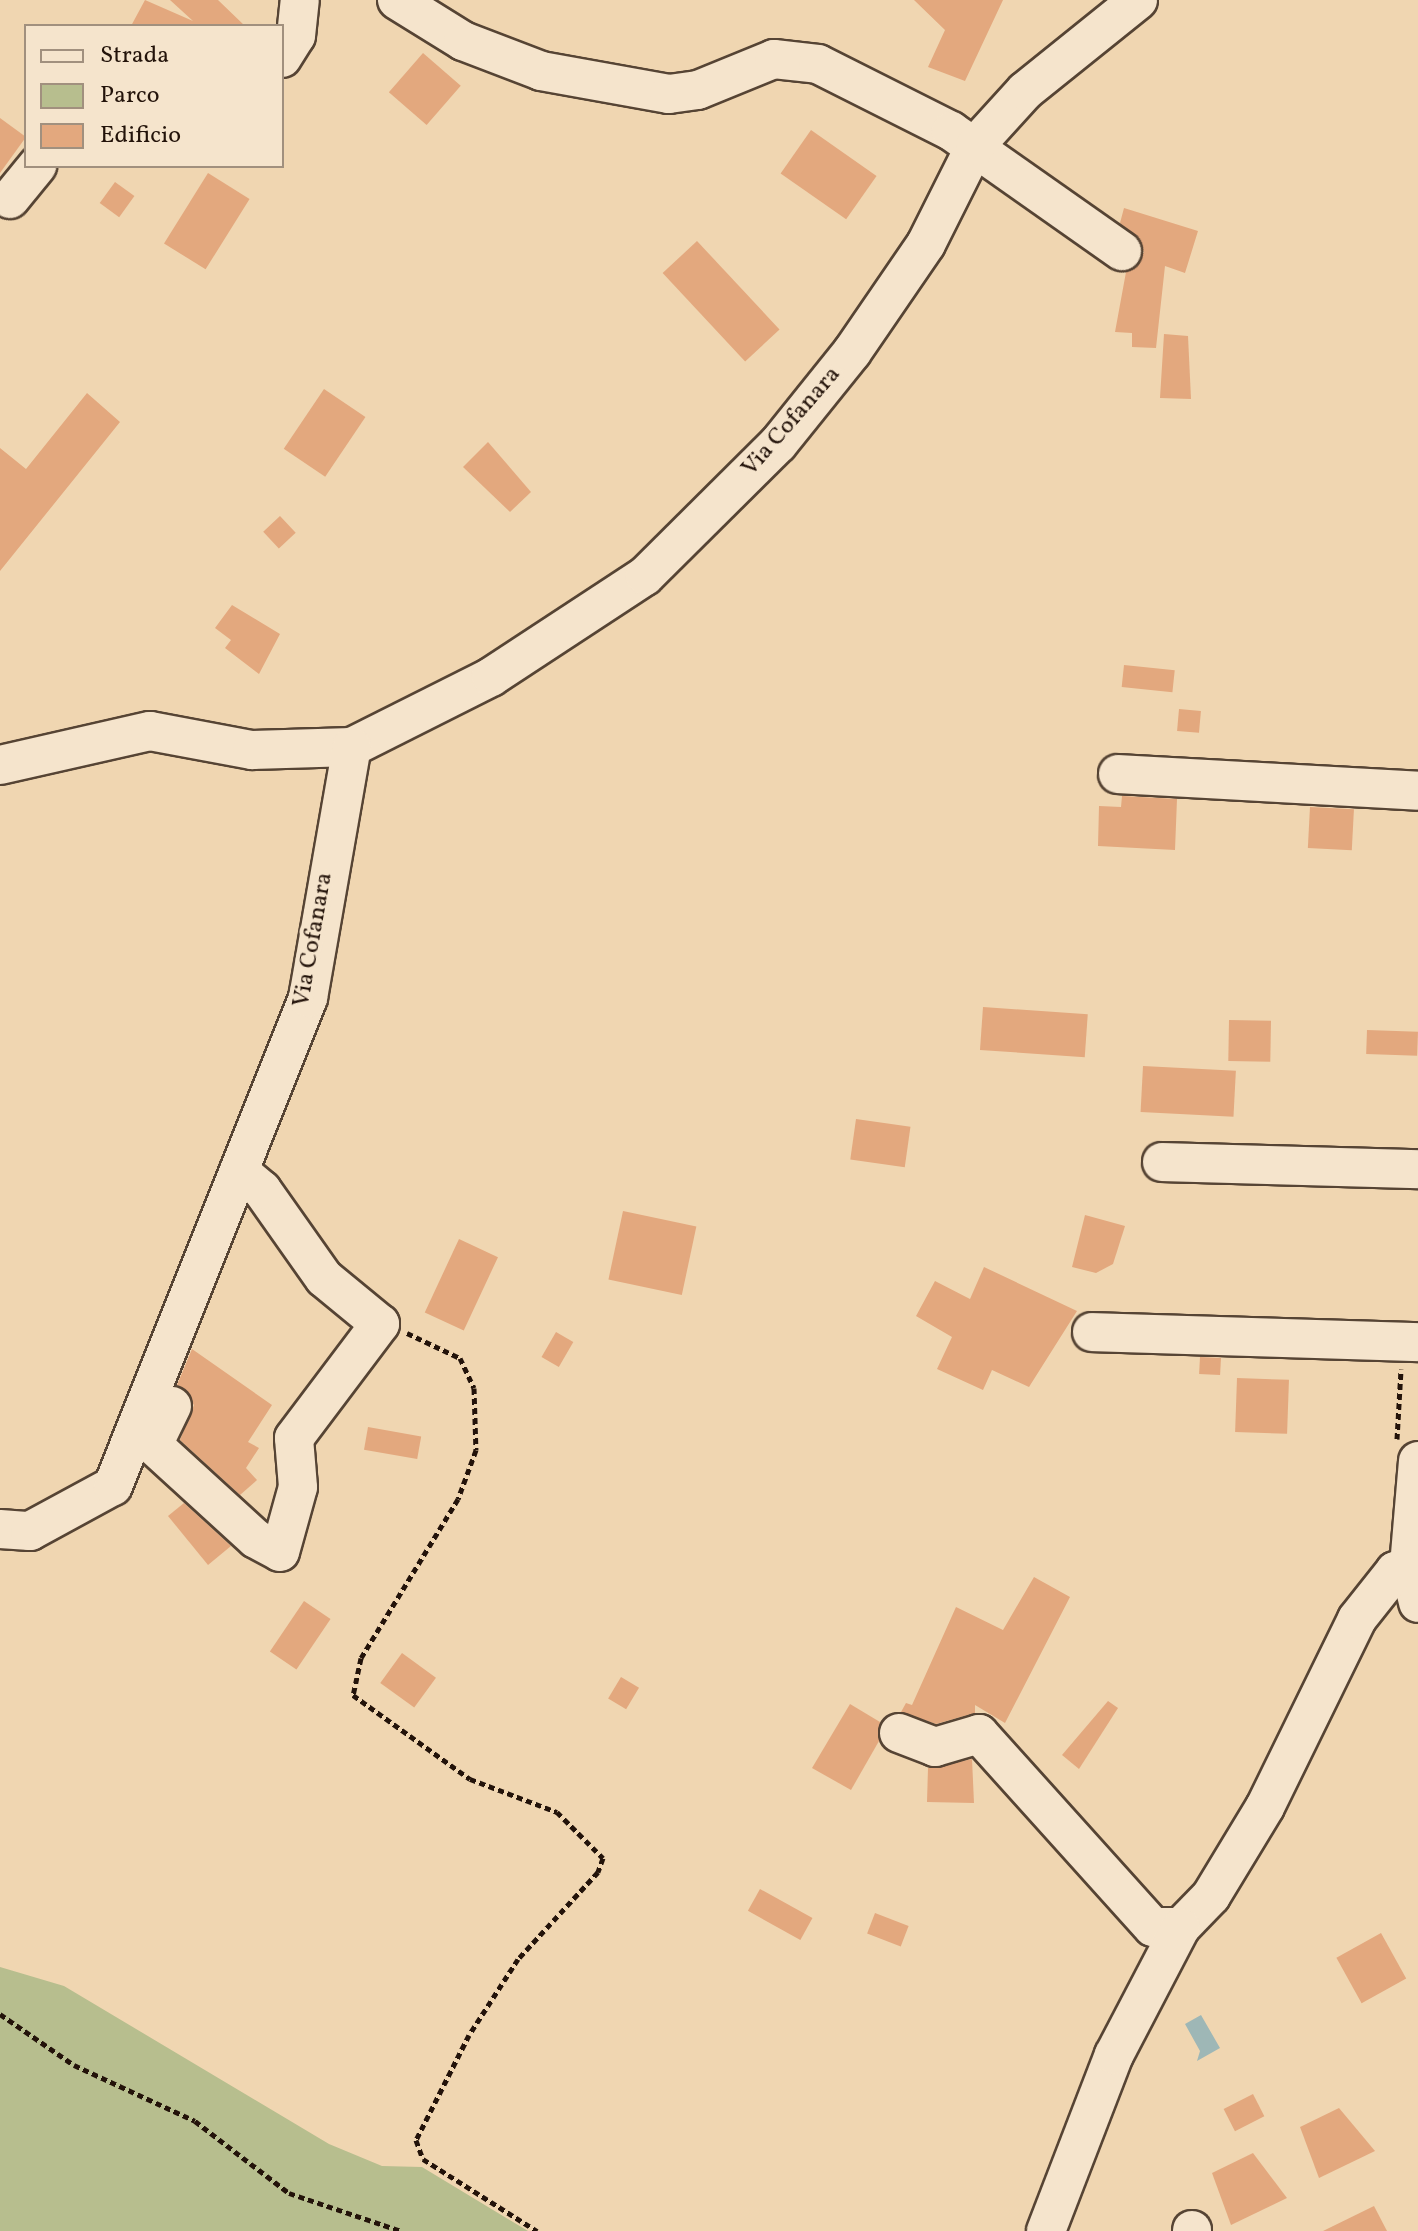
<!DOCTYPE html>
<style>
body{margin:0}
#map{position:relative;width:1418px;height:2231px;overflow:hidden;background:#f0d6b1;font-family:Vollkorn,serif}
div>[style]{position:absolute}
.green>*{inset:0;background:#b7be8e}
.water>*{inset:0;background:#9eb7b6}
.building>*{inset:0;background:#e3a87e;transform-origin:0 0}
.path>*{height:5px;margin-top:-2.5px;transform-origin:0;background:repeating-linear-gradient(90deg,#23130a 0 6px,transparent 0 10px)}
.roads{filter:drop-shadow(2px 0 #564434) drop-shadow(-2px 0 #564434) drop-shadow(0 2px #564434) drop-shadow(0 -2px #564434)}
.minor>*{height:38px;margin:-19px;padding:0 19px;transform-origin:19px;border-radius:19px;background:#f5e4cc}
span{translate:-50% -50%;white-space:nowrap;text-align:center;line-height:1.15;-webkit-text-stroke:8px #f5e4cc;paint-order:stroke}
.street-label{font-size:24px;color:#23130a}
.legend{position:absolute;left:24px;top:24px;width:260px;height:144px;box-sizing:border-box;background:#f5e4cc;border:2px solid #a1907e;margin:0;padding:10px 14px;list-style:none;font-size:24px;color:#23130a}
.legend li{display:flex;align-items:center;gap:16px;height:40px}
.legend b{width:40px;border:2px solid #a1907e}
</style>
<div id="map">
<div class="green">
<i style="clip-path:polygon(0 1967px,64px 1986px,329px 2144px,382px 2166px,422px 2167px,528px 2231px,0 2231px)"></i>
</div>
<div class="water">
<i style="clip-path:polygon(1201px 2015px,1220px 2048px,1197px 2061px,1200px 2051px,1185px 2024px)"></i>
</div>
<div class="building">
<i style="clip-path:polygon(145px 0,193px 21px,170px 0,218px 0,245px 26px,131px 26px)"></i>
<i style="clip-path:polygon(914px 0,1003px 0,965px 81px,928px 67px,945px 30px)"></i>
<i style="left:423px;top:53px;width:50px;height:52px;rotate:41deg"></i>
<i style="clip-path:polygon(0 118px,26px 137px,0 173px)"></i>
<i style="left:811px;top:130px;width:80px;height:53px;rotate:35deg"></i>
<i style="left:208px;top:173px;width:49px;height:83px;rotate:32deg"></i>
<i style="left:115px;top:182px;width:24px;height:26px;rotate:36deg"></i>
<i style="clip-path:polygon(1124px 208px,1198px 231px,1185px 273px,1165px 266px,1156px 348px,1132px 347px,1132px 333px,1115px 332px,1126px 272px,1144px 252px,1120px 223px)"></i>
<i style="left:697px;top:241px;width:121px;height:47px;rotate:47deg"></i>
<i style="clip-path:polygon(1164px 334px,1188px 336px,1191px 399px,1160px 398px)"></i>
<i style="left:324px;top:389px;width:50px;height:72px;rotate:34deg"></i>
<i style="clip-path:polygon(87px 393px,120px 422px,0 571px,0 448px,26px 469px)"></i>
<i style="clip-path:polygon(488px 442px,531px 492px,510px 512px,463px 467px)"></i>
<i style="left:280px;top:516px;width:23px;height:23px;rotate:47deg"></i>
<i style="clip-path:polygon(232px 605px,280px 634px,259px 674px,225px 648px,231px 640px,215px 628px)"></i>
<i style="left:1124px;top:665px;width:51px;height:22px;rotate:6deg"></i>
<i style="left:1179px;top:709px;width:22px;height:22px;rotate:5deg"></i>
<i style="clip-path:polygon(1122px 796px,1177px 799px,1175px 850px,1098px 846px,1099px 806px,1121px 807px)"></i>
<i style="left:1310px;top:807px;width:44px;height:41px;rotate:3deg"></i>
<i style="left:983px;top:1007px;width:105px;height:43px;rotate:4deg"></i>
<i style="left:1229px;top:1020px;width:42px;height:41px;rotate:1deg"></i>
<i style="left:1367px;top:1030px;width:51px;height:24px;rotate:2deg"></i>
<i style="left:1143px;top:1066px;width:93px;height:46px;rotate:3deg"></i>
<i style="left:856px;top:1119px;width:55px;height:41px;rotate:8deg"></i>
<i style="left:623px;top:1211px;width:75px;height:70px;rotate:12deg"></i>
<i style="clip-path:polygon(1085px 1215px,1125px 1226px,1113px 1264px,1096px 1273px,1072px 1267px)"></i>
<i style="left:459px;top:1239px;width:43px;height:81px;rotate:25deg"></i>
<i style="clip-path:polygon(984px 1267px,1077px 1311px,1029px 1387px,992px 1370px,983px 1390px,937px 1369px,952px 1337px,916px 1316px,935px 1281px,970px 1299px)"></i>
<i style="left:556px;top:1332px;width:20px;height:29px;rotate:30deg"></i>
<i style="clip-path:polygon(192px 1349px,272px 1405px,248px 1442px,259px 1448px,246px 1468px,257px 1480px,240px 1495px,180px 1440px,194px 1405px,177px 1385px)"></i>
<i style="left:1200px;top:1357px;width:21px;height:17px;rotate:3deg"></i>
<i style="left:1237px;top:1378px;width:52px;height:54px;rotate:2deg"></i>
<i style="left:368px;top:1427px;width:54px;height:23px;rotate:10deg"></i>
<i style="clip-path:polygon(184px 1503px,231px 1546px,208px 1565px,168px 1516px)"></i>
<i style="clip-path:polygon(1034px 1577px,1070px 1597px,1005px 1723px,975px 1705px,975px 1713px,936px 1724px,901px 1712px,906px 1703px,912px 1705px,956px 1607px,1003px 1630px)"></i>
<i style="left:304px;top:1601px;width:32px;height:61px;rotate:34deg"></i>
<i style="left:402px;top:1653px;width:42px;height:37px;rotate:36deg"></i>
<i style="left:621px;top:1677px;width:21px;height:25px;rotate:31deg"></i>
<i style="clip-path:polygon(1108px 1701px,1118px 1708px,1079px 1769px,1062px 1755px)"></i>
<i style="clip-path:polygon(850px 1704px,880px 1722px,879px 1741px,851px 1790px,812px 1768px)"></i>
<i style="clip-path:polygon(972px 1759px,974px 1803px,927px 1802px,928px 1768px)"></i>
<i style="left:760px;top:1889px;width:60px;height:25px;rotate:29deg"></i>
<i style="left:875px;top:1913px;width:36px;height:22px;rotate:21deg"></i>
<i style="left:1381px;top:1933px;width:52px;height:51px;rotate:61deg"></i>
<i style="left:1253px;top:2094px;width:25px;height:33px;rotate:63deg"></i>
<i style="clip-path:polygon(1339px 2108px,1375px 2151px,1319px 2178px,1300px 2127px)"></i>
<i style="clip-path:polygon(1253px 2153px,1287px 2198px,1231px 2225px,1212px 2173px)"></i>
<i style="clip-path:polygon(1374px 2206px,1387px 2231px,1323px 2231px)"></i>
</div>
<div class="path">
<i style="left:407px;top:1333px;width:59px;rotate:25.3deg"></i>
<i style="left:460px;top:1358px;width:33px;rotate:65deg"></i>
<i style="left:474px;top:1388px;width:62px;rotate:88.2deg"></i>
<i style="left:476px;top:1450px;width:52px;rotate:110.2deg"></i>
<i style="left:458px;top:1499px;width:186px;rotate:121.4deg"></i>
<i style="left:361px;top:1658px;width:38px;rotate:102deg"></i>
<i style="left:353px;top:1695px;width:144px;rotate:35.7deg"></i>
<i style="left:470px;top:1779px;width:93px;rotate:20.8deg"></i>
<i style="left:557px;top:1812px;width:65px;rotate:45deg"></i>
<i style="left:603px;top:1858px;width:15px;rotate:110deg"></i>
<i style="left:598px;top:1872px;width:118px;rotate:132.6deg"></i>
<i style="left:518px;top:1959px;width:90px;rotate:122.8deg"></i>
<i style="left:469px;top:2035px;width:118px;rotate:116.8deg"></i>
<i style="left:416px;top:2140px;width:20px;rotate:70deg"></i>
<i style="left:423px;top:2159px;width:135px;rotate:32.3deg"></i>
<i style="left:1397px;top:1439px;width:70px;rotate:-86.7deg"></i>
<i style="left:0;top:2014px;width:90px;rotate:34.6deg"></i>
<i style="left:74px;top:2065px;width:133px;rotate:24.8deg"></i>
<i style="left:195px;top:2121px;width:118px;rotate:37.5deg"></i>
<i style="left:289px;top:2193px;width:118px;rotate:18.7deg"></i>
</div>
<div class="roads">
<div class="minor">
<i style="left:397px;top:0;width:78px;rotate:31.8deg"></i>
<i style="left:463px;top:41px;width:84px;rotate:21deg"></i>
<i style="left:541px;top:71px;width:130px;rotate:10.2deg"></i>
<i style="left:669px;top:94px;width:29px;rotate:-8deg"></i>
<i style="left:698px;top:90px;width:82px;rotate:-22.2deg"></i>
<i style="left:774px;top:59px;width:44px;rotate:6.5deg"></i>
<i style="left:818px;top:64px;width:149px;rotate:26.7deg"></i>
<i style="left:951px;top:131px;width:209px;rotate:35.1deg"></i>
<i style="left:282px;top:58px;width:26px;rotate:-58deg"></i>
<i style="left:296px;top:36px;width:36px;rotate:-84deg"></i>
<i style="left:10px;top:199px;width:43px;rotate:-50.7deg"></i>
<i style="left:0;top:765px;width:154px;rotate:-12.8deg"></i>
<i style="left:150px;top:731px;width:104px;rotate:10.6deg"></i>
<i style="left:252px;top:750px;width:100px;rotate:-1.7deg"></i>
<i style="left:352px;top:747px;width:156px;rotate:-26.7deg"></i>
<i style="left:491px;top:677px;width:184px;rotate:-33.3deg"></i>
<i style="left:645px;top:576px;width:187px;rotate:-44.8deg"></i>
<i style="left:778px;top:444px;width:118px;rotate:-51.2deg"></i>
<i style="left:852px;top:352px;width:131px;rotate:-55.6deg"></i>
<i style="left:926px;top:244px;width:110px;rotate:-63.4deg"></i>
<i style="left:975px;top:146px;width:74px;rotate:-47.7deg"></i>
<i style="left:1025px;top:91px;width:145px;rotate:-38.8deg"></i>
<i style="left:1118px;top:774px;width:300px;rotate:3.2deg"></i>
<i style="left:1162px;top:1162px;width:256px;rotate:1.6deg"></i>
<i style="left:1092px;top:1332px;width:326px;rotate:1.8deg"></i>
<i style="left:172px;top:1406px;width:43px;rotate:116deg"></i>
<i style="left:153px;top:1445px;width:139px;rotate:42.4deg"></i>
<i style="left:256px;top:1539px;width:27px;rotate:28deg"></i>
<i style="left:280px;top:1552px;width:67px;rotate:-74.5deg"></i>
<i style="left:298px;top:1487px;width:49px;rotate:-94.7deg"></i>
<i style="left:294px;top:1438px;width:143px;rotate:-53deg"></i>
<i style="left:380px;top:1324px;width:72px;rotate:-140.6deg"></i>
<i style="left:324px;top:1278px;width:108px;rotate:-125.2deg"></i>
<i style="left:262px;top:1190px;width:30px;rotate:-140deg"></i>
<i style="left:1418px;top:1461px;width:105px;rotate:94.9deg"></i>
<i style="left:1409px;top:1566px;width:38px;rotate:76deg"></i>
<i style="left:0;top:1529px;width:30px;rotate:4deg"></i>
<i style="left:30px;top:1531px;width:94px;rotate:-28.5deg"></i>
<i style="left:113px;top:1486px;width:526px;rotate:-68.22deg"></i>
<i style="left:308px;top:998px;width:255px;rotate:-80.1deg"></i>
<i style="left:899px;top:1733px;width:39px;rotate:21deg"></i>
<i style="left:935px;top:1747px;width:46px;rotate:-16.5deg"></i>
<i style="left:979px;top:1734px;width:260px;rotate:48deg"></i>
<i style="left:1153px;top:1927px;width:28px"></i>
<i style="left:1181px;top:1927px;width:43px;rotate:-45.9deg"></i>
<i style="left:1211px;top:1896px;width:104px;rotate:-58.8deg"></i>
<i style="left:1265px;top:1807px;width:209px;rotate:-63.9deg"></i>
<i style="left:1357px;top:1619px;width:61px;rotate:-51.6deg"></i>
<i style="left:1395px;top:1571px;width:15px;rotate:-20deg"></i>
<i style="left:1192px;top:2230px;width:1px;rotate:90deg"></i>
<i style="left:1046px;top:2231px;width:189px;rotate:-68.9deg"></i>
<i style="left:1114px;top:2055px;width:144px;rotate:-62.4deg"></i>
</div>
</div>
<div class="street-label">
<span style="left:792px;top:422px;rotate:-49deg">Via Cofanara</span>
<span style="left:314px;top:940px;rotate:-80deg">Via Cofanara</span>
</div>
<ul class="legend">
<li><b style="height:10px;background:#f5e4cc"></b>Strada</li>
<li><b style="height:22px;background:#b7be8e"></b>Parco</li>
<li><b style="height:22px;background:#e3a87e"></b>Edificio</li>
</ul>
</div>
